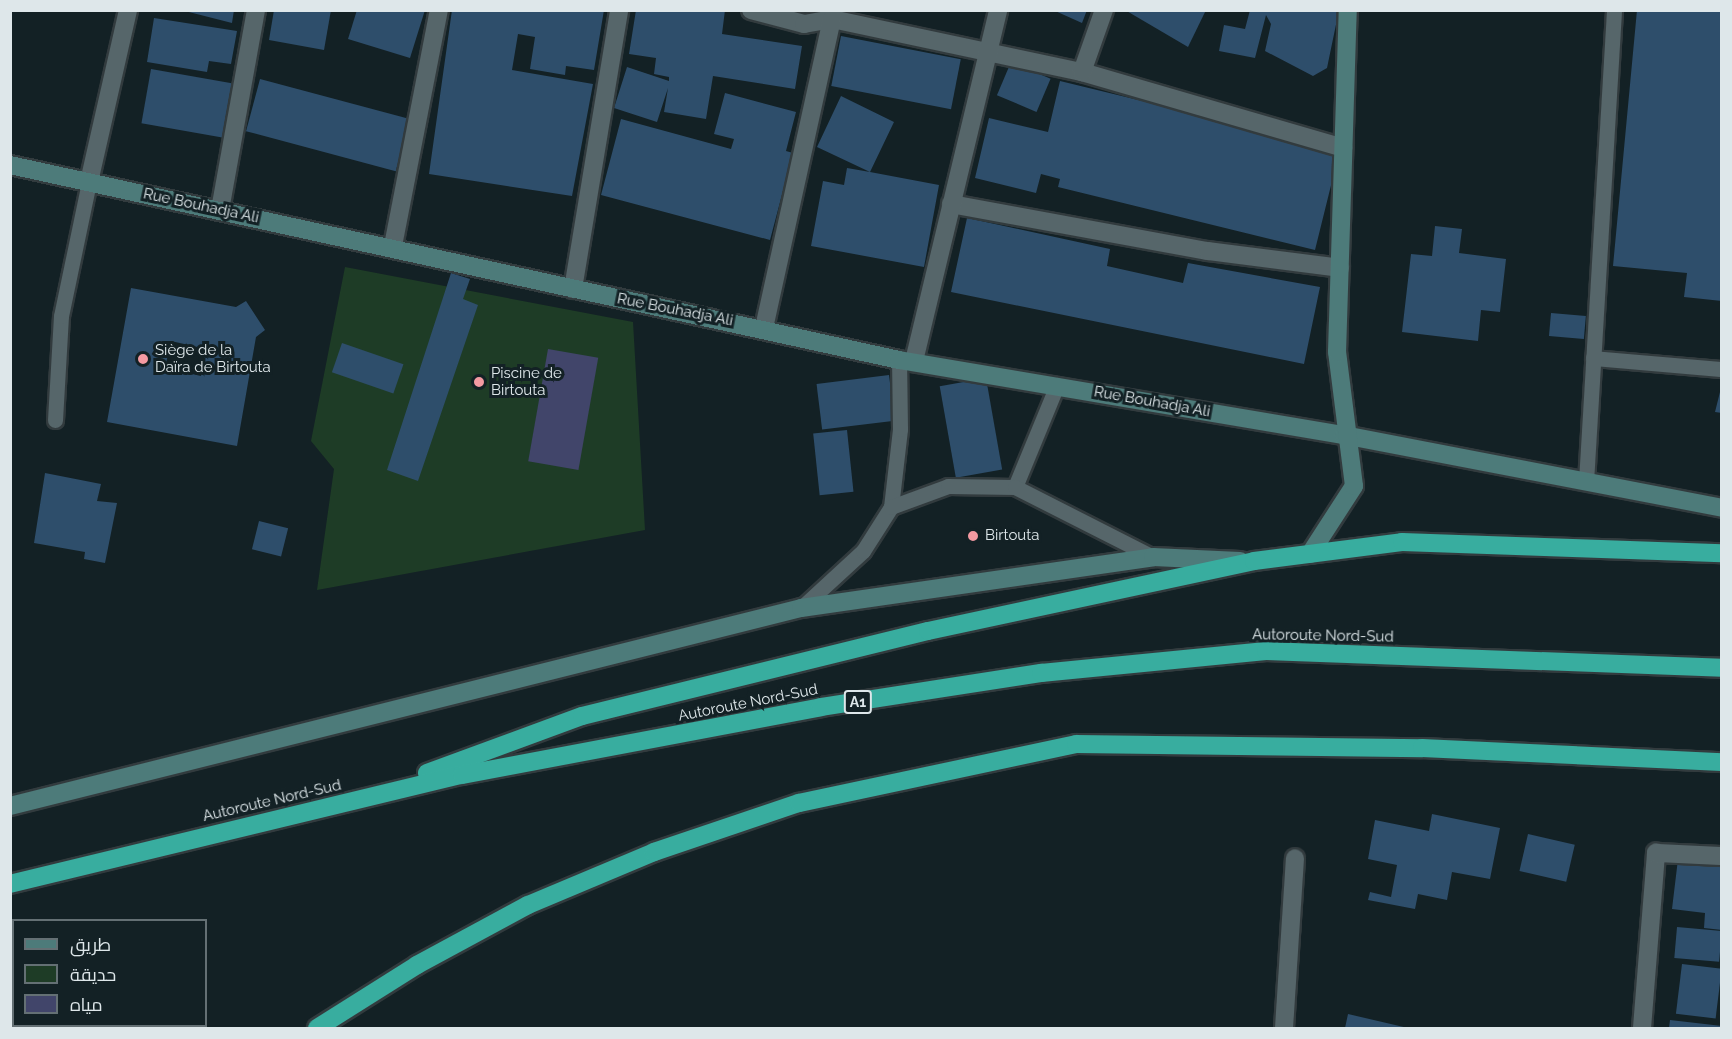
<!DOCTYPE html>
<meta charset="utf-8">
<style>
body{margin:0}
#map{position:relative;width:1732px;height:1039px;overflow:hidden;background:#132125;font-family:Raleway,Cairo,sans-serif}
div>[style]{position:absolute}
.green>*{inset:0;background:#1e3c26}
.water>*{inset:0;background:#41456a;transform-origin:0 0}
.building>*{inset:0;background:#2e4e6b;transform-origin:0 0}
.roads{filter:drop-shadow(2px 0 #323b3e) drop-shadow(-2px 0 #323b3e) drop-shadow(0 2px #323b3e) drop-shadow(0 -2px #323b3e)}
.lane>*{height:15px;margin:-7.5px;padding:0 7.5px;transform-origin:7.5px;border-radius:7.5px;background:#56666a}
.street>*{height:18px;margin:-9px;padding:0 9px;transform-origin:9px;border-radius:9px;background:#56666a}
.secondary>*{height:18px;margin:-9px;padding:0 9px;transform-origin:9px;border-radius:9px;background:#4d7b7a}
.highway>*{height:18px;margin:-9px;padding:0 9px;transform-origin:9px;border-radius:9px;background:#38ad9f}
.dots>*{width:16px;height:16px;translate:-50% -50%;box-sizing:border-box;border:3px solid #132125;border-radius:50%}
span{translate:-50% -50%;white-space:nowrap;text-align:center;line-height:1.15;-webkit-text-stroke:6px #132125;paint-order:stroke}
.shield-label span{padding:2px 4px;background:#132125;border:2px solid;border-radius:4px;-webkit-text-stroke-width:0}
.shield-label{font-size:14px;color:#dee7ea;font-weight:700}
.street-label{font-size:15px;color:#dee7ea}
.poi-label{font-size:15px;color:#dee7ea}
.left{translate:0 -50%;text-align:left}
.frame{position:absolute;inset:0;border:12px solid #dee7ea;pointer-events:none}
.legend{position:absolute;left:12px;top:919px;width:195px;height:108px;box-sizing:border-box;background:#132125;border:2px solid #647074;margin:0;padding:8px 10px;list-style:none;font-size:18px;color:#dee7ea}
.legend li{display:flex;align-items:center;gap:12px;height:30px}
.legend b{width:30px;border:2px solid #647074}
</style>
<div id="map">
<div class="green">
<i style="clip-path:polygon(345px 267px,633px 322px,645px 530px,317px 590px,334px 469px,311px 441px)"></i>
</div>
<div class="water">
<i style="left:548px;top:349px;width:51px;height:114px;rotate:10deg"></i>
</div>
<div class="building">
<i style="clip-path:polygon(181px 10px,234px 10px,232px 23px)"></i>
<i style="clip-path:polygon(274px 10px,331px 10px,324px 50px,269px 40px)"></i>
<i style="clip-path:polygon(357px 10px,425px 10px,410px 58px,348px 39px)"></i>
<i style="clip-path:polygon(452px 10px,604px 10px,594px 70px,566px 66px,565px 75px,530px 69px,535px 37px,518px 34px,512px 70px,593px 84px,572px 196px,429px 174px)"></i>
<i style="clip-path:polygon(636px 10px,725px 10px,722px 34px,802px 46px,795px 89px,713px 76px,706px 119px,664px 112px,668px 88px,657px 122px,614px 108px,627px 67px,669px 81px,669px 77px,654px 74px,656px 58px,629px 54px)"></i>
<i style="clip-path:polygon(1053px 10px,1087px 10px,1082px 23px)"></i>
<i style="clip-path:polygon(1125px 10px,1206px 10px,1188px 47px)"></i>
<i style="clip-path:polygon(1250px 10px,1339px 10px,1327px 68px,1313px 76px,1265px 51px,1271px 24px,1266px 15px,1255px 58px,1219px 51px,1224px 25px,1245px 29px)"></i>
<i style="clip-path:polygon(1637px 10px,1722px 10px,1722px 301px,1684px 297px,1687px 273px,1613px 266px)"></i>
<i style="clip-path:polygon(154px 18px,237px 31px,231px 64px,209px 61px,207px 72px,147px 62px)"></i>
<i style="left:841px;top:36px;width:122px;height:51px;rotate:11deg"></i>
<i style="left:1011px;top:62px;width:43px;height:36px;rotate:23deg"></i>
<i style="left:151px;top:69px;width:82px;height:55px;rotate:10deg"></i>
<i style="left:260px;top:79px;width:155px;height:54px;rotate:15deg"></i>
<i style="clip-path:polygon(1060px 81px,1340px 149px,1315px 250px,1058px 187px,1060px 179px,1041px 174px,1036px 193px,975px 178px,989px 118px,1048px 132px)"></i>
<i style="clip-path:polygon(725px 93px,796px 112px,786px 151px,793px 153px,770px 240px,601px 195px,621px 119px,731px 149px,734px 139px,714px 134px)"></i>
<i style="clip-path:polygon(841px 96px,894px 122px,870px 172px,939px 185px,924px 267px,811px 246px,823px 181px,844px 185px,847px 168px,870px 172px,817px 147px)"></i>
<i style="clip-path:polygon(967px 218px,1110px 249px,1107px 266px,1183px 283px,1188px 263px,1320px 287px,1304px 364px,951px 292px)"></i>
<i style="clip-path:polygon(1435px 226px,1462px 229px,1459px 253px,1506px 259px,1500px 312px,1481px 310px,1478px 341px,1402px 332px,1411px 254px,1432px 256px)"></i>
<i style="clip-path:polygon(451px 273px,470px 279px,463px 299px,478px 305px,418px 481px,387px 470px)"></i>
<i style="clip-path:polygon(evenodd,131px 288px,236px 307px,246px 301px,265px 330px,256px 337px,237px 446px,107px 422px,131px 288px,171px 341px,206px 349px,201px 376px,165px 368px,171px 341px)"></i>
<i style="left:1551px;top:313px;width:35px;height:23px;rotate:5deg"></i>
<i style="left:342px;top:343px;width:65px;height:31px;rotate:19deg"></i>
<i style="left:889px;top:375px;width:46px;height:73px;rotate:83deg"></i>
<i style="left:986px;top:378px;width:93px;height:47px;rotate:80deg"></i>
<i style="clip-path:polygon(1721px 388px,1722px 388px,1722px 413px,1715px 412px)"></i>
<i style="left:847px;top:430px;width:62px;height:34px;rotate:84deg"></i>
<i style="clip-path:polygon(45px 473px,101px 484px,97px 501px,117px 503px,105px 563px,84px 559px,85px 552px,34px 543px)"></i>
<i style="left:259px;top:521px;width:30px;height:29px;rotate:14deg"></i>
<i style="clip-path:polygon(1432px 814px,1500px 828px,1490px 879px,1452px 872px,1447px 900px,1418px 894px,1415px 909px,1368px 900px,1370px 892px,1391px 897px,1397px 865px,1368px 859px,1375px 820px,1429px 831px)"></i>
<i style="left:1528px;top:834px;width:48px;height:38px;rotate:13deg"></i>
<i style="clip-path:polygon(1678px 859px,1722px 865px,1722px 930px,1704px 928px,1705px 913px,1672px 909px)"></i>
<i style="left:1677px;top:927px;width:45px;height:31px;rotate:5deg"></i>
<i style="left:1682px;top:964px;width:40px;height:50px;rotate:7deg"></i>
<i style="clip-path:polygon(1348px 1014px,1408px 1028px,1345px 1028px)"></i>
<i style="clip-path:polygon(1670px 1020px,1722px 1026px,1722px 1028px,1669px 1028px)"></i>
</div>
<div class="roads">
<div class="lane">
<i style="left:1593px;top:358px;width:129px;rotate:4.9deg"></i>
<i style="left:55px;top:420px;width:104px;rotate:-86.7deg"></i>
<i style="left:61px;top:316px;width:137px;rotate:-78.2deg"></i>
<i style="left:1586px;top:482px;width:473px;rotate:-86.6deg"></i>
<i style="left:1015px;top:487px;width:110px;rotate:-67.6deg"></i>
<i style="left:891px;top:507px;width:79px;rotate:-83.4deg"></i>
<i style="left:900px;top:429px;width:69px;rotate:-90.8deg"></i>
<i style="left:801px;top:608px;width:84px;rotate:-42.6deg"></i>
<i style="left:863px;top:551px;width:52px;rotate:-57.5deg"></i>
<i style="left:891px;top:507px;width:61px;rotate:-20.2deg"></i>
<i style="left:948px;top:486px;width:67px;rotate:0.9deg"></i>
<i style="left:1015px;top:487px;width:155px;rotate:26.9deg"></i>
</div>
<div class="street">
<i style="left:751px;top:10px;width:55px;rotate:14.8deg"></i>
<i style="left:804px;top:24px;width:28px;rotate:-10deg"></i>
<i style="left:832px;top:19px;width:256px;rotate:12deg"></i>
<i style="left:1082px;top:72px;width:272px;rotate:16.2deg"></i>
<i style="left:1082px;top:72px;width:66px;rotate:-70.5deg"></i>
<i style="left:89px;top:182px;width:176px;rotate:-77.2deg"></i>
<i style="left:951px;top:204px;width:261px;rotate:10.4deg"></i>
<i style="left:1208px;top:251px;width:133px;rotate:7.3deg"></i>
<i style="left:220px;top:210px;width:203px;rotate:-79.8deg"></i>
<i style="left:393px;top:246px;width:240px;rotate:-79deg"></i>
<i style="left:573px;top:289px;width:283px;rotate:-80.6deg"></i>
<i style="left:764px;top:328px;width:316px;rotate:-77.6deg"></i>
<i style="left:914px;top:361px;width:361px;rotate:-76.5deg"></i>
<i style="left:1284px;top:1028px;width:170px;rotate:-86.3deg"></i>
<i style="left:1642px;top:1028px;width:176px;rotate:-85.4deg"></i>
<i style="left:1656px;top:853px;width:66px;rotate:2.6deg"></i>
</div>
<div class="secondary">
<i style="left:10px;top:165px;width:910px;rotate:12.37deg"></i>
<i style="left:899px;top:360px;width:451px;rotate:9.6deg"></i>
<i style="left:1344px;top:435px;width:385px;rotate:10.9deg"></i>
<i style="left:1310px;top:554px;width:81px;rotate:-57.1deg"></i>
<i style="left:1354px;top:486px;width:135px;rotate:-97.2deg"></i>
<i style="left:1337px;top:352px;width:342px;rotate:-88.2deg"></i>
<i style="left:10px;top:806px;width:815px;rotate:-14.05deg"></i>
<i style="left:801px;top:608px;width:356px;rotate:-8.2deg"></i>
<i style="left:1153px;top:557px;width:87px;rotate:2.6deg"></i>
</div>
<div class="highway">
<i style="left:427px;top:773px;width:165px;rotate:-20.2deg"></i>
<i style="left:582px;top:716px;width:356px;rotate:-13.8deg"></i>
<i style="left:928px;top:631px;width:333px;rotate:-12.1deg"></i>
<i style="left:1254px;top:561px;width:149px;rotate:-7.3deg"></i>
<i style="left:1402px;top:542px;width:320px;rotate:2deg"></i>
<i style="left:10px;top:884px;width:465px;rotate:-13.6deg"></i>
<i style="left:462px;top:775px;width:365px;rotate:-10.7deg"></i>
<i style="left:821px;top:707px;width:223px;rotate:-8.8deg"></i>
<i style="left:1041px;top:673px;width:226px;rotate:-5.6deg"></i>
<i style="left:1266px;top:651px;width:456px;rotate:2.1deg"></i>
<i style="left:317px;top:1028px;width:118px;rotate:-32.2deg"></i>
<i style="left:417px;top:965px;width:126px;rotate:-28.4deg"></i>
<i style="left:528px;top:905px;width:137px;rotate:-22.8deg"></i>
<i style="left:654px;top:852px;width:153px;rotate:-18.7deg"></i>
<i style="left:799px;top:803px;width:283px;rotate:-12deg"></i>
<i style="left:1076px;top:744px;width:346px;rotate:0.7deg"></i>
<i style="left:1422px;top:748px;width:300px;rotate:2.7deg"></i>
</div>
</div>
<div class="dots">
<i style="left:143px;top:359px;background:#f49aa2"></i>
<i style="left:479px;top:382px;background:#f49aa2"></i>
<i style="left:973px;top:536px;background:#f49aa2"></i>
</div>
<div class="shield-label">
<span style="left:858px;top:702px">A1</span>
</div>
<div class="street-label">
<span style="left:201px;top:206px;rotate:12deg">Rue Bouhadja Ali</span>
<span style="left:675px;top:310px;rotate:11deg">Rue Bouhadja Ali</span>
<span style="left:1152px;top:402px;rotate:10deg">Rue Bouhadja Ali</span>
<span style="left:1323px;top:636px;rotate:1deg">Autoroute Nord-Sud</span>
<span style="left:748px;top:703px;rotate:-11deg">Autoroute Nord-Sud</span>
<span style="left:272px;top:801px;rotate:-13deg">Autoroute Nord-Sud</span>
</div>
<div class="poi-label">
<span class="left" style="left:155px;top:359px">Siège de la<br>Daïra de Birtouta</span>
<span class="left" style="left:491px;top:382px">Piscine de<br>Birtouta</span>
<span class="left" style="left:985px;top:536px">Birtouta</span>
</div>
<div class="frame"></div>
<ul class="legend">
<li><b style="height:8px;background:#4d7b7a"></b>طريق</li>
<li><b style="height:16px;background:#1e3c26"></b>حديقة</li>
<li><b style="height:16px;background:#41456a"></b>مياه</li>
</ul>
</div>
